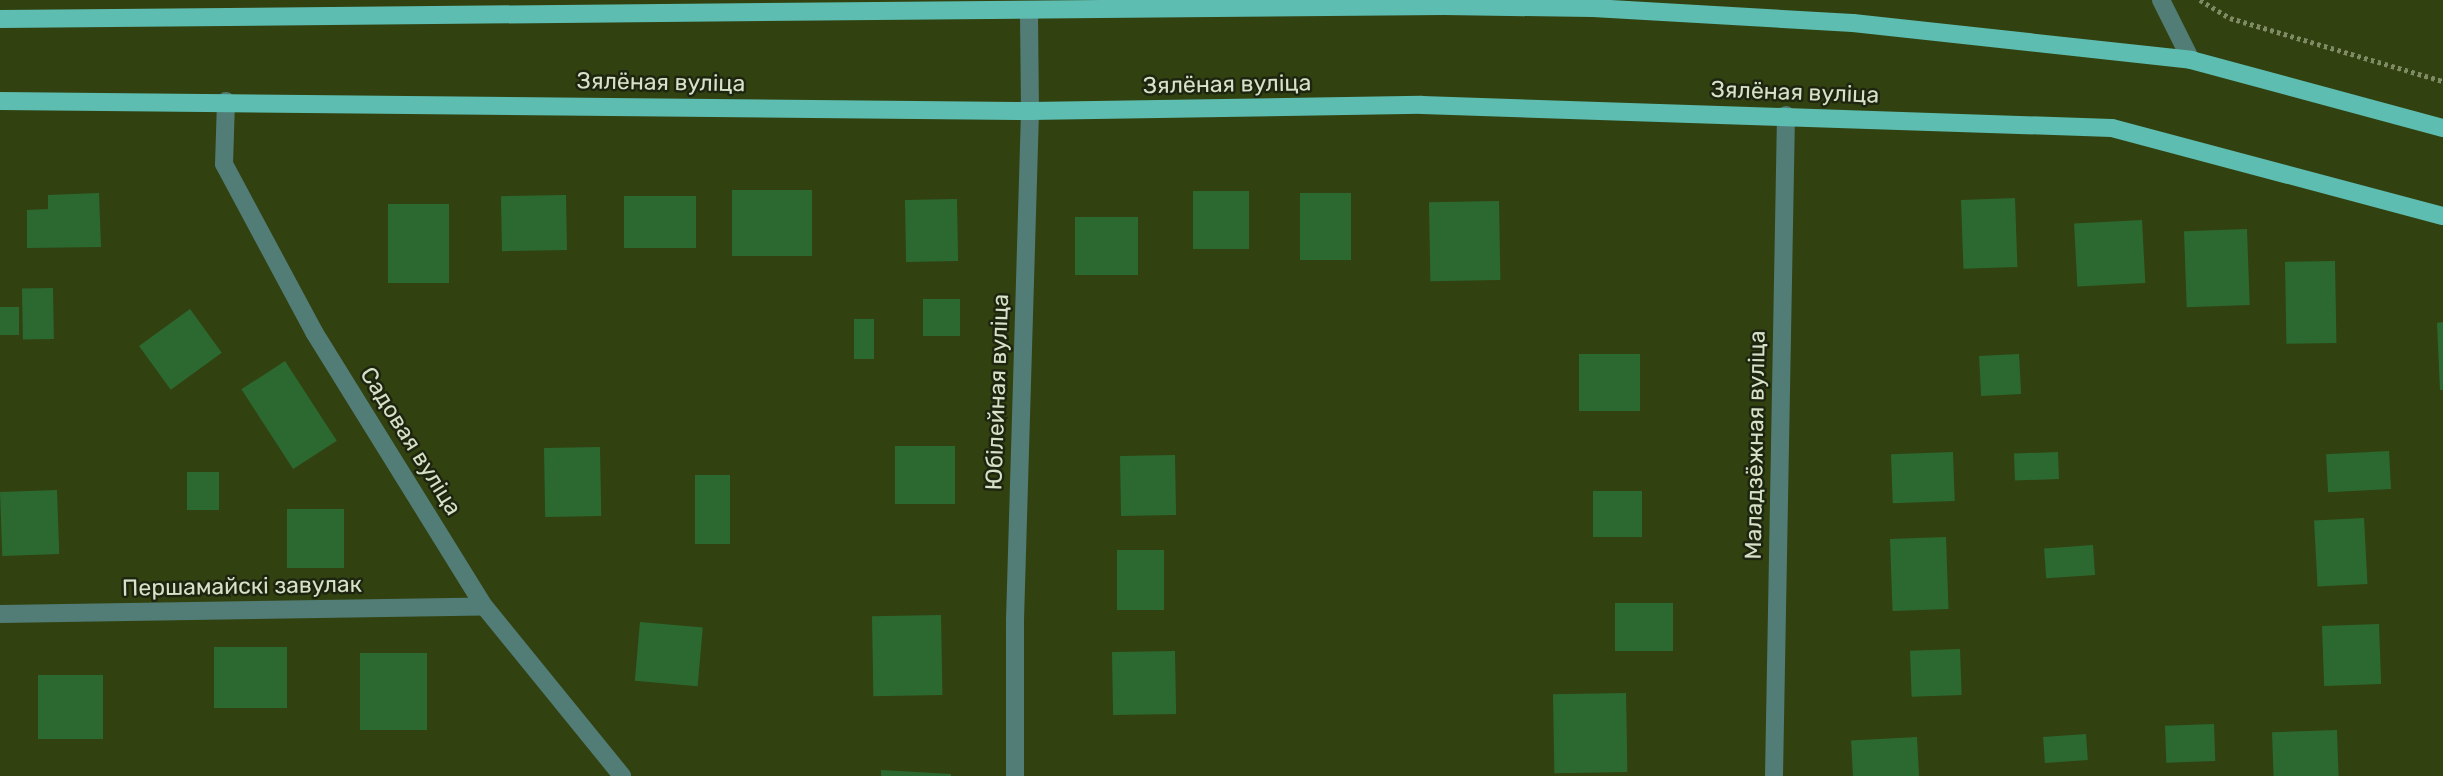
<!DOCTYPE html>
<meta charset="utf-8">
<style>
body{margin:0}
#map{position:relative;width:2443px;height:776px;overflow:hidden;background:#324110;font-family:Rubik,sans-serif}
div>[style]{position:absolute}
.building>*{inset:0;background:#2c6930;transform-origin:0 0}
.path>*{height:4.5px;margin-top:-2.25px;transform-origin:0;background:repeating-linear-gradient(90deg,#7e8b65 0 3.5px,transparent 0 7px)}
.minor>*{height:18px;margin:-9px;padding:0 9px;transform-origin:9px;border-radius:9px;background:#517d76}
.major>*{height:18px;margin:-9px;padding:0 9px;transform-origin:9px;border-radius:9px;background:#5dbdb1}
span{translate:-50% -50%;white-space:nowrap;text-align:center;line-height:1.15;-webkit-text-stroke:5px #1d2510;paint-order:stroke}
.street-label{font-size:23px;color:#d7e1c7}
</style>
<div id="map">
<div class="building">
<i style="left:812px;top:190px;width:66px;height:80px;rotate:90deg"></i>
<i style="left:1193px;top:191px;width:56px;height:58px"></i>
<i style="clip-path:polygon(99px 193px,101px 247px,27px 248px,27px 210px,48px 209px,48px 195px)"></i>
<i style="left:1351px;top:193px;width:67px;height:51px;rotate:90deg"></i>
<i style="left:566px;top:195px;width:55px;height:65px;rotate:89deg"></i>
<i style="left:624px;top:196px;width:72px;height:52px"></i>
<i style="left:2015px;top:198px;width:69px;height:54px;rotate:88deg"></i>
<i style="left:957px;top:199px;width:62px;height:52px;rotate:89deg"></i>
<i style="left:1499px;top:201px;width:79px;height:70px;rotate:89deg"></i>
<i style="left:388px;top:204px;width:61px;height:79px"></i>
<i style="left:1075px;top:217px;width:63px;height:58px"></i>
<i style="left:2142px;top:220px;width:63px;height:68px;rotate:87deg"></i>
<i style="left:2247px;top:229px;width:76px;height:63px;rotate:88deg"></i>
<i style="left:2335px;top:261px;width:82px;height:50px;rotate:89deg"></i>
<i style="left:53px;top:288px;width:51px;height:31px;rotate:89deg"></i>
<i style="left:923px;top:299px;width:37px;height:37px"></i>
<i style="left:0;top:307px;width:19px;height:28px"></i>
<i style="left:190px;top:309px;width:54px;height:63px;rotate:54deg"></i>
<i style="left:854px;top:319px;width:20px;height:40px"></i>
<i style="clip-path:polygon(2443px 322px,2443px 390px,2440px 390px,2437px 323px)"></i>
<i style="left:1579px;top:354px;width:61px;height:57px"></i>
<i style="left:2019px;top:354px;width:40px;height:40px;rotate:87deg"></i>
<i style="left:285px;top:361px;width:95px;height:52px;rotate:57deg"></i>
<i style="left:895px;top:446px;width:60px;height:58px"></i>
<i style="left:600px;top:447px;width:69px;height:56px;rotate:89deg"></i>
<i style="left:2389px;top:451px;width:38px;height:63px;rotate:87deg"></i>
<i style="left:1953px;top:452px;width:49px;height:62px;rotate:88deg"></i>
<i style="left:2058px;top:452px;width:27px;height:44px;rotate:88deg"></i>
<i style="left:1175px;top:455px;width:60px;height:55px;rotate:89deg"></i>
<i style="left:187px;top:472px;width:32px;height:38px"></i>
<i style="left:695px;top:475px;width:35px;height:69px"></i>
<i style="left:57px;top:490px;width:64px;height:57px;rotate:88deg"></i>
<i style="left:1593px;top:491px;width:49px;height:46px"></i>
<i style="left:287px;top:509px;width:57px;height:59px"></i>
<i style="left:2364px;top:518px;width:66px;height:50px;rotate:87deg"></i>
<i style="left:1946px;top:537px;width:72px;height:56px;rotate:88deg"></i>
<i style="left:2093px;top:545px;width:30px;height:49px;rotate:86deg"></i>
<i style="left:1164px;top:550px;width:60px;height:47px;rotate:90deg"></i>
<i style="left:1615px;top:603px;width:58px;height:48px"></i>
<i style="left:941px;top:615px;width:80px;height:69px;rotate:89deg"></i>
<i style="left:640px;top:622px;width:63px;height:59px;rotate:5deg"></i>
<i style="left:2379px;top:624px;width:60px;height:57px;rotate:88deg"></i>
<i style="left:214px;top:647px;width:73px;height:61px"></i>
<i style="left:1960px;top:649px;width:46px;height:50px;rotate:88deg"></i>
<i style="left:1175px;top:651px;width:63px;height:63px;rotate:89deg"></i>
<i style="left:360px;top:653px;width:67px;height:77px"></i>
<i style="left:38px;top:675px;width:65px;height:64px"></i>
<i style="left:1626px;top:693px;width:79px;height:73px;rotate:89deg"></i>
<i style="left:2214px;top:724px;width:37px;height:49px;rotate:88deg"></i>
<i style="left:2337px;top:730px;width:46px;height:65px;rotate:88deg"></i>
<i style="left:2086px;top:734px;width:26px;height:43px;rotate:86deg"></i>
<i style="left:1917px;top:737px;width:39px;height:66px;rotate:87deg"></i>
<i style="clip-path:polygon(881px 770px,951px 774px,951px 776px,881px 776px)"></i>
</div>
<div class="path">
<i style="left:2200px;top:0;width:35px;rotate:31deg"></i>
<i style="left:2230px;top:18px;width:222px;rotate:16.5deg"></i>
</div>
<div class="minor">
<i style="left:2161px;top:0;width:67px;rotate:63.4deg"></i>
<i style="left:226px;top:101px;width:63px;rotate:91.8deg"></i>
<i style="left:224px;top:164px;width:191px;rotate:61.8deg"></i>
<i style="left:314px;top:332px;width:322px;rotate:58.2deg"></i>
<i style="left:484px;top:606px;width:219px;rotate:50.9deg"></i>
<i style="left:0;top:614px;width:484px;rotate:-0.9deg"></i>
<i style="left:1015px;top:776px;width:156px;rotate:-90deg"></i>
<i style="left:1015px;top:620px;width:509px;rotate:-88.31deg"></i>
<i style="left:1030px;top:111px;width:101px;rotate:-90.6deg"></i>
<i style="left:1774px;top:776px;width:661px;rotate:-88.96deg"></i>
</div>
<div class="major">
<i style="left:0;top:19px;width:1444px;rotate:-0.52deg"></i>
<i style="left:1444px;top:6px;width:149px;rotate:0.8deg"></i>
<i style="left:1593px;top:8px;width:260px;rotate:3.3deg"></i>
<i style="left:1853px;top:23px;width:340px;rotate:6.2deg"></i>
<i style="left:2191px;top:60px;width:261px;rotate:15.1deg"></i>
<i style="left:0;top:101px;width:1030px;rotate:0.56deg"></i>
<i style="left:1030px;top:111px;width:392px;rotate:-0.9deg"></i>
<i style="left:1422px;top:105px;width:690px;rotate:1.91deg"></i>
<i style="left:2112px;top:128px;width:342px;rotate:14.9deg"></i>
</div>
<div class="street-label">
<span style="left:661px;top:82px;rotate:1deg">Зялёная вуліца</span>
<span style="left:1227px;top:84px;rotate:-1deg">Зялёная вуліца</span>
<span style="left:1795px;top:92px;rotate:2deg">Зялёная вуліца</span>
<span style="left:997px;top:392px;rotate:-88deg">Юбілейная вуліца</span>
<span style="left:411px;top:441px;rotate:58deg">Садовая вуліца</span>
<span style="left:1755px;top:445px;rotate:-89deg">Маладзёжная вуліца</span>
<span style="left:242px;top:586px;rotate:-1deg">Першамайскі завулак</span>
</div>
</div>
